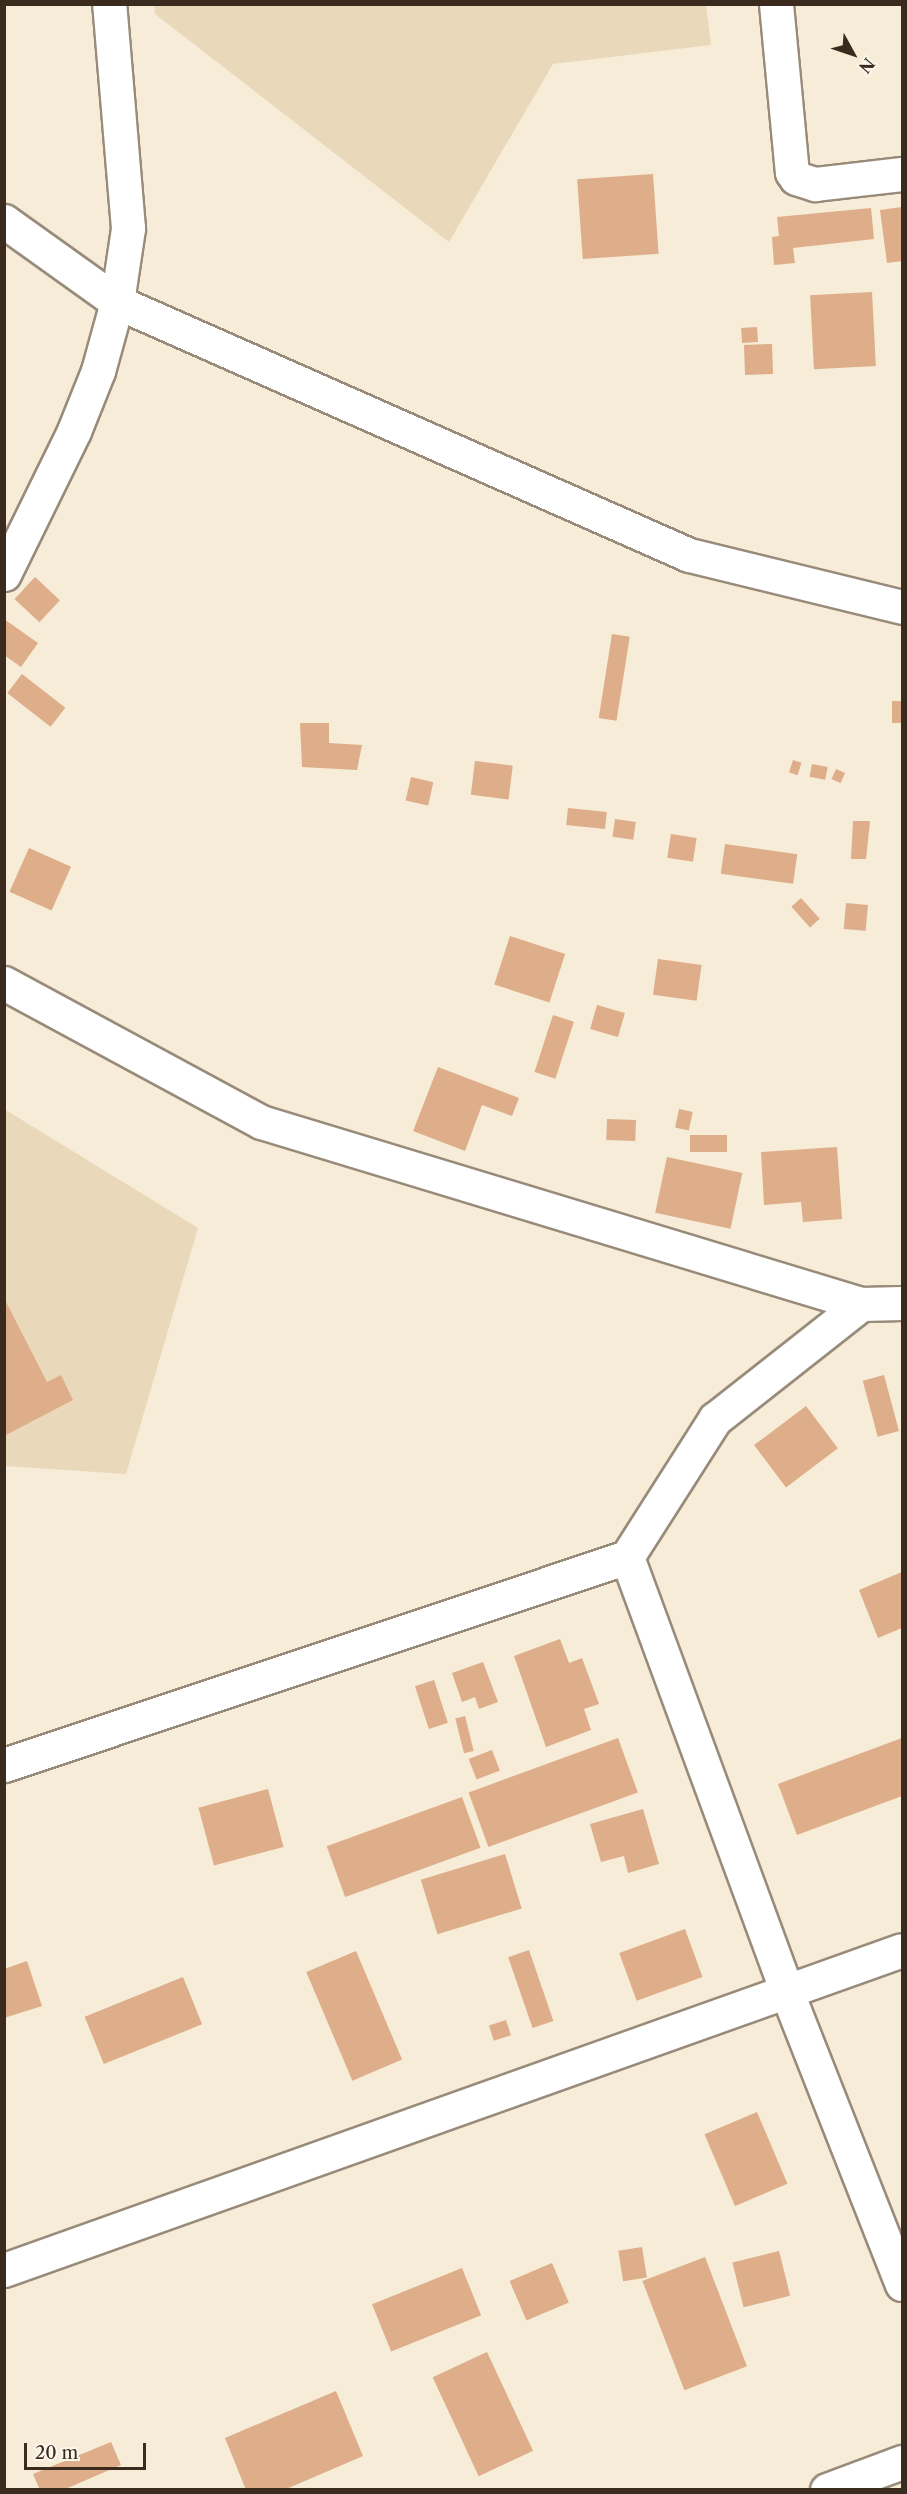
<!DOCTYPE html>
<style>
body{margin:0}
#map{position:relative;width:907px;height:2494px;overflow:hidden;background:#f6ecd7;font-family:"Libre Caslon Text",serif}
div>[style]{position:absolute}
.built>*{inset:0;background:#e9d9ba}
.building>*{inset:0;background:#dead89;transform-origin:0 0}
.roads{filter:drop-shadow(2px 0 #988b7a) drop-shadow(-2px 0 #988b7a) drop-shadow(0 2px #988b7a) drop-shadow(0 -2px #988b7a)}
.minor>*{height:33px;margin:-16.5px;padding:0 16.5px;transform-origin:16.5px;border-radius:16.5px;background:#fff}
span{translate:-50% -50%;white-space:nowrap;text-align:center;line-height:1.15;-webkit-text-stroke:5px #fbf7ec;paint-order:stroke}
.frame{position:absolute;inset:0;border:6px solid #3b2a1e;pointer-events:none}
.north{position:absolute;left:823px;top:24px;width:60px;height:60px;-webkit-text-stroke:4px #fbf7ec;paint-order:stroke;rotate:130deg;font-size:16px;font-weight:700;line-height:24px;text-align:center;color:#3b2a1e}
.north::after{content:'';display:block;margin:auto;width:21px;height:27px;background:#3b2a1e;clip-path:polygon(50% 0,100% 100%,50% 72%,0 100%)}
.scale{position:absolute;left:24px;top:2443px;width:122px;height:27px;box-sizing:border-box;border:3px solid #3b2a1e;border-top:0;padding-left:8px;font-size:18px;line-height:21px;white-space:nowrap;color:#3b2a1e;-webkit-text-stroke:4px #fbf7ec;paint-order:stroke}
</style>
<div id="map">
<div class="built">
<i style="clip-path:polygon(154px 5px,706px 5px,711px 45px,553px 64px,449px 242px,155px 14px)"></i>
<i style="clip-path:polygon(4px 1109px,198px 1228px,126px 1474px,5px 1466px)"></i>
</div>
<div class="building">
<i style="left:653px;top:174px;width:80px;height:76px;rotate:86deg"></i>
<i style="clip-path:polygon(902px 207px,902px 261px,887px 263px,880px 210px)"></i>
<i style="clip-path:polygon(871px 208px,874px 239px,793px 248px,795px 263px,774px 265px,772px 237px,779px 236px,777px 217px)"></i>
<i style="left:872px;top:292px;width:74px;height:62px;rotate:87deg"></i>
<i style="left:757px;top:327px;width:15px;height:16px;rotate:86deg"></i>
<i style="left:772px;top:344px;width:30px;height:28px;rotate:88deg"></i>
<i style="left:35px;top:577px;width:34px;height:30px;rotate:43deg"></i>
<i style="clip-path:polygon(4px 619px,38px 643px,21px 667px,4px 655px)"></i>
<i style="left:612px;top:634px;width:18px;height:85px;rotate:9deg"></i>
<i style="left:22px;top:674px;width:55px;height:24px;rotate:38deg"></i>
<i style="left:892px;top:701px;width:10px;height:22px"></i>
<i style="clip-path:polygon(300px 723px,329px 723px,329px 743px,362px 745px,357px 770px,302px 767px)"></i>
<i style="left:793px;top:760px;width:9px;height:13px;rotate:18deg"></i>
<i style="left:475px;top:761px;width:38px;height:34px;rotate:7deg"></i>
<i style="left:812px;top:764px;width:16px;height:13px;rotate:11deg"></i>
<i style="left:836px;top:769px;width:10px;height:11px;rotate:24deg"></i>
<i style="left:411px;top:777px;width:23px;height:24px;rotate:13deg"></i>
<i style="left:568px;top:808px;width:39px;height:17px;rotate:6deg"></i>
<i style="left:615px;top:819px;width:21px;height:18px;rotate:8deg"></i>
<i style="clip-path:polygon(853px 821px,870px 821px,866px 859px,851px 859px)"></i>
<i style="left:671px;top:834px;width:26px;height:24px;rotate:9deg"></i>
<i style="left:725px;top:844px;width:73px;height:30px;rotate:8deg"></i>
<i style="left:29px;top:848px;width:46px;height:48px;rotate:24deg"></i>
<i style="left:801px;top:898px;width:28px;height:13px;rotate:48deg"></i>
<i style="left:846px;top:903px;width:22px;height:26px;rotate:5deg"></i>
<i style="left:510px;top:936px;width:58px;height:51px;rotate:18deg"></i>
<i style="left:658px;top:959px;width:44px;height:36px;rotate:8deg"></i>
<i style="left:597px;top:1005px;width:29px;height:25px;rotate:16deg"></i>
<i style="left:553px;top:1015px;width:22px;height:60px;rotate:18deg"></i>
<i style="clip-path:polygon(438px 1067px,519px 1098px,512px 1116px,482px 1105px,465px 1151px,413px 1131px)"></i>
<i style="left:679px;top:1109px;width:14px;height:19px;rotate:12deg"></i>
<i style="left:607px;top:1119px;width:29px;height:21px;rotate:2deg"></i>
<i style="left:727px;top:1135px;width:17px;height:37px;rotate:90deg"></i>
<i style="clip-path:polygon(837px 1147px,842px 1219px,803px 1222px,801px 1202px,764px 1205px,761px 1152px)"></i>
<i style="left:667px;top:1157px;width:77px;height:57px;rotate:12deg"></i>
<i style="clip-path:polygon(4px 1298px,47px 1382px,61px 1375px,73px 1400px,4px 1436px)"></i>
<i style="left:884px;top:1375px;width:58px;height:22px;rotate:75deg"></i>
<i style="left:806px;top:1406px;width:53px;height:65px;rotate:53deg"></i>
<i style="clip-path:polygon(902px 1572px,902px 1628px,878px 1638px,859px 1590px)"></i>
<i style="clip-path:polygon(560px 1639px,569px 1663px,582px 1658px,599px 1704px,584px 1709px,591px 1730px,546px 1747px,514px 1656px)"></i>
<i style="clip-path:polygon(483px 1662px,498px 1702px,479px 1709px,475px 1697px,462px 1702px,452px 1673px)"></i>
<i style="left:434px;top:1680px;width:45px;height:20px;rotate:72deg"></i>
<i style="left:465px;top:1716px;width:36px;height:10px;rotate:76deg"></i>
<i style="left:618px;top:1738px;width:58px;height:159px;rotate:70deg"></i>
<i style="clip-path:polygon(902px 1738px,902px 1796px,797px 1835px,778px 1784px)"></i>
<i style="left:492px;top:1750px;width:22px;height:25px;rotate:69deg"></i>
<i style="left:268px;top:1789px;width:60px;height:72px;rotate:75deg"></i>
<i style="left:462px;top:1797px;width:54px;height:144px;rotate:70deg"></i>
<i style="clip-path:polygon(643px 1809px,659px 1864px,628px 1873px,624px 1856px,601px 1862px,590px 1824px)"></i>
<i style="left:505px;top:1854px;width:57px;height:88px;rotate:73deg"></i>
<i style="left:685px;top:1929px;width:51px;height:70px;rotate:70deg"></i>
<i style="left:529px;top:1950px;width:75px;height:22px;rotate:71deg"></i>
<i style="left:356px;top:1951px;width:118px;height:54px;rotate:67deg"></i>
<i style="clip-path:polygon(27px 1961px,42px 2006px,4px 2018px,4px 1969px)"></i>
<i style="left:183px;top:1977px;width:51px;height:106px;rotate:68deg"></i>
<i style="left:506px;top:2020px;width:16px;height:18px;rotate:72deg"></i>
<i style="left:757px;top:2112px;width:78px;height:57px;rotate:67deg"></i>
<i style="left:642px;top:2247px;width:31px;height:24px;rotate:81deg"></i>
<i style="left:779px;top:2251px;width:46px;height:48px;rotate:76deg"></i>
<i style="left:705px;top:2257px;width:117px;height:67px;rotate:69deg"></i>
<i style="left:552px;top:2263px;width:43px;height:46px;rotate:67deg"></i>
<i style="left:462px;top:2268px;width:51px;height:97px;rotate:68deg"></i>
<i style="left:487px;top:2352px;width:109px;height:60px;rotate:65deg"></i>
<i style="clip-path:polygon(336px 2391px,363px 2456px,284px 2490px,246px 2490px,225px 2438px)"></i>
<i style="clip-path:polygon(111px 2442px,121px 2465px,63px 2490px,40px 2490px,33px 2474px)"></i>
</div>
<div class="roads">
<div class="minor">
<i style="left:776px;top:4px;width:169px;rotate:84.6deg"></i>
<i style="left:792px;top:172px;width:7px;rotate:56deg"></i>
<i style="left:796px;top:178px;width:20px;rotate:18deg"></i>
<i style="left:815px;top:184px;width:88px;rotate:-6.6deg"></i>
<i style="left:4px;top:221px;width:139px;rotate:35.6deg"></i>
<i style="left:117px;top:302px;width:625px;rotate:23.86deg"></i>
<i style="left:689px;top:555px;width:219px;rotate:13.7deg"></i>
<i style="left:4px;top:574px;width:159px;rotate:-63.9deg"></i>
<i style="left:74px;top:431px;width:65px;rotate:-68.2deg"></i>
<i style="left:98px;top:371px;width:72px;rotate:-74.6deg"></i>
<i style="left:117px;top:302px;width:75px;rotate:-81.5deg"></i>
<i style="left:128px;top:228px;width:225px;rotate:-94.8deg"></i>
<i style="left:4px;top:983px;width:292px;rotate:28.4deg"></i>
<i style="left:261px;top:1122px;width:627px;rotate:16.87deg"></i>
<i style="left:861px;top:1304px;width:41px;rotate:-1.4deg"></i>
<i style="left:627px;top:1557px;width:461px;rotate:69.8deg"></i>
<i style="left:786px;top:1990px;width:316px;rotate:68.5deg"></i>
<i style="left:4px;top:1765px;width:657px;rotate:-18.46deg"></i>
<i style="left:627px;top:1557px;width:164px;rotate:-57.5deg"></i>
<i style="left:715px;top:1419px;width:186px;rotate:-38.2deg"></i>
<i style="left:4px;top:2270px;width:953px;rotate:-19.61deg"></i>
<i style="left:827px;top:2490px;width:80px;rotate:-20.5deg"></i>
</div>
</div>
<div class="frame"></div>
<div class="north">N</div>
<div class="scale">20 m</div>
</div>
